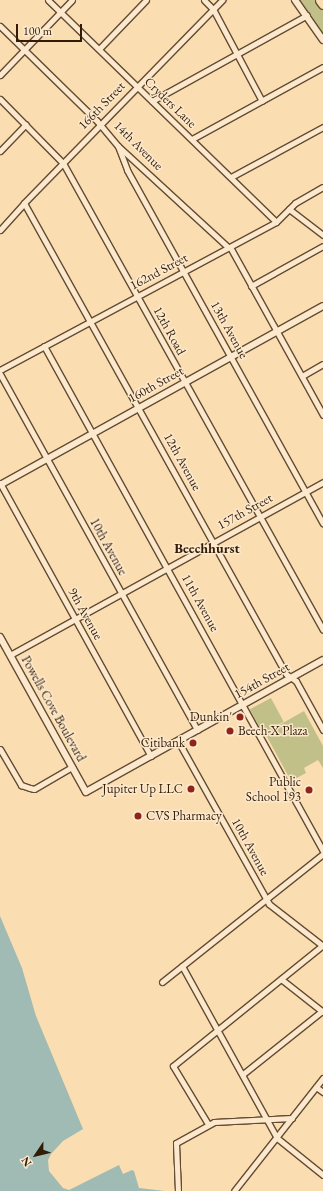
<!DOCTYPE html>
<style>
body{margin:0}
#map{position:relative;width:323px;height:1191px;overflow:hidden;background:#fbddb2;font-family:"EB Garamond",serif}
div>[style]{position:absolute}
.green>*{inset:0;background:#c2c089;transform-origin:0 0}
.water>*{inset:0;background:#a0bbb3}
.roads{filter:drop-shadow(1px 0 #644c32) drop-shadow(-1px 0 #644c32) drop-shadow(0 1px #644c32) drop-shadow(0 -1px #644c32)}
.minor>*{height:5px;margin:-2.5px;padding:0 2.5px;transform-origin:2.5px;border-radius:2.5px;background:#fce9cd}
.tertiary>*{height:6px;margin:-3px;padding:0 3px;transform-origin:3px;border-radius:3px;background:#fce9cd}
.motorway>*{height:9px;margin:-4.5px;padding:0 4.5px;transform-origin:4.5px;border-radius:4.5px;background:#fbddb2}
.dots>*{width:11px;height:11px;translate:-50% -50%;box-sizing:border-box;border:2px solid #fce9cd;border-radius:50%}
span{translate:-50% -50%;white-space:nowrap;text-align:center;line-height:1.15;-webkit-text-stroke:3px #fce9cd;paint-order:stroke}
.street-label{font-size:13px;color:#321c07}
.poi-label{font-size:13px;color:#321c07}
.right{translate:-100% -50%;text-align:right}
.left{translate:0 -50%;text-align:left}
.neighbourhood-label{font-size:14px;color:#321c07;font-weight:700}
.north{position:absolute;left:16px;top:1135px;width:40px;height:40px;-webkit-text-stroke:3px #fce9cd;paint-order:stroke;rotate:235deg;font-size:11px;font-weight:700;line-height:16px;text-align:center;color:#321c07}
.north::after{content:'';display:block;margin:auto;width:14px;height:18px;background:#321c07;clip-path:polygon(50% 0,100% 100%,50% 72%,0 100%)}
.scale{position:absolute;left:16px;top:24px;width:66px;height:18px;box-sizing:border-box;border:2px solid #321c07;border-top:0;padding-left:5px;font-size:12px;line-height:14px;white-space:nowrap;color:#321c07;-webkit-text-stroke:3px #fce9cd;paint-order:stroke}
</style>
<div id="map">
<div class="green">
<i style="clip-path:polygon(299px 0,315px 0,323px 10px,323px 34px)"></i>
<i style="left:271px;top:698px;width:27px;height:24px;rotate:62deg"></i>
<i style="clip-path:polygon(304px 711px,323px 746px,323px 768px,318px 760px,304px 768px,306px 773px,291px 781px,265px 733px)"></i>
</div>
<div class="water">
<i style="clip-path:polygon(0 916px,22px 968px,36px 1016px,83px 1129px,63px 1141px,51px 1154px,48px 1160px,49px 1171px,63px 1188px,69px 1190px,119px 1165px,123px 1174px,132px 1170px,134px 1171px,139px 1188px,165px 1191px,0 1191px)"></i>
</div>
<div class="roads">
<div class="minor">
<i style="left:48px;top:0;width:318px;rotate:44.2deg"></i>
<i style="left:204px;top:0;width:13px;rotate:45deg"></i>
<i style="left:213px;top:9px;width:104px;rotate:62deg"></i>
<i style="left:0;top:26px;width:136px;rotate:44.4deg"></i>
<i style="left:97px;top:121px;width:33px;rotate:50deg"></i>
<i style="left:118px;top:146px;width:149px;rotate:42.6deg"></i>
<i style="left:99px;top:49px;width:68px;rotate:-46.2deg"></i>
<i style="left:0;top:75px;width:104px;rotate:-46.2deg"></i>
<i style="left:0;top:99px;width:90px;rotate:45.5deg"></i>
<i style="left:63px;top:163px;width:534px;rotate:60.89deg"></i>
<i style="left:152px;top:101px;width:177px;rotate:-29deg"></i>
<i style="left:192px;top:139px;width:149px;rotate:-28.8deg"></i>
<i style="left:118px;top:146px;width:26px;rotate:69deg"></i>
<i style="left:127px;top:170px;width:404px;rotate:61deg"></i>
<i style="left:0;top:151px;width:37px;rotate:-46deg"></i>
<i style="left:231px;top:177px;width:105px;rotate:-28.5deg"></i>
<i style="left:24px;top:203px;width:539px;rotate:60.91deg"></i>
<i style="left:286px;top:674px;width:12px;rotate:35deg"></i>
<i style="left:296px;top:681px;width:56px;rotate:61.1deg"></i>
<i style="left:289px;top:209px;width:43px;rotate:37.4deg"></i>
<i style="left:0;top:230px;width:36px;rotate:-48deg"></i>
<i style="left:24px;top:203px;width:284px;rotate:-45.7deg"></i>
<i style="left:230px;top:247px;width:192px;rotate:61deg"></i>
<i style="left:251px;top:286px;width:82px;rotate:-29.1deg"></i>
<i style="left:44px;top:346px;width:577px;rotate:61.08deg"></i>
<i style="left:0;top:370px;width:313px;rotate:-28.2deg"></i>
<i style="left:276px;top:222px;width:27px;rotate:-45deg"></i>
<i style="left:295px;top:203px;width:32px;rotate:-30deg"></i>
<i style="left:0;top:374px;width:407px;rotate:61deg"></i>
<i style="left:302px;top:376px;width:24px;rotate:-30deg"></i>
<i style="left:0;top:483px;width:312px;rotate:61.1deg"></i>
<i style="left:10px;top:655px;width:358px;rotate:-28.9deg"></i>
<i style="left:178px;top:741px;width:187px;rotate:60.8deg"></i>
<i style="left:269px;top:904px;width:68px;rotate:37.9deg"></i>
<i style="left:0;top:749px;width:42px;rotate:59.7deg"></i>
<i style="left:21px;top:785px;width:9px;rotate:18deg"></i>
<i style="left:30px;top:788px;width:4px;rotate:14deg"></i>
<i style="left:34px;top:789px;width:44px;rotate:-30.1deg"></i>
<i style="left:182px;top:966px;width:196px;rotate:61.1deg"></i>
<i style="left:277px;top:1138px;width:59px;rotate:38.8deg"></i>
<i style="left:281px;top:979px;width:53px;rotate:38.2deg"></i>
<i style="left:162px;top:982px;width:206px;rotate:-38.5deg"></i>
<i style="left:243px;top:1074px;width:101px;rotate:-38.6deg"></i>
<i style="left:316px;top:1087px;width:9px;rotate:36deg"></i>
<i style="left:208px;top:1124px;width:68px;rotate:-121.1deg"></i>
<i style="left:173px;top:1066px;width:193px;rotate:-38.9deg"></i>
<i style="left:178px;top:1191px;width:48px;rotate:-92.4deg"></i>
<i style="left:176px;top:1143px;width:43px;rotate:-28.9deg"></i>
<i style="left:214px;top:1122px;width:78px;rotate:-2.9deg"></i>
<i style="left:234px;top:1191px;width:144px;rotate:-51.8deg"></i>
</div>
<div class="tertiary">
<i style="left:295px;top:0;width:49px;rotate:55deg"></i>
<i style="left:0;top:485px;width:369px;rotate:-29deg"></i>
<i style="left:0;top:637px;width:177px;rotate:61deg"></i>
<i style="left:86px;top:792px;width:271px;rotate:-29.1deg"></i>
</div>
<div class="motorway">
<i style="left:320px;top:0;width:5px;rotate:53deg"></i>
</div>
</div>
<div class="dots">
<i style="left:240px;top:717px;background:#8f2418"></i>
<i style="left:230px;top:731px;background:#8f2418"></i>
<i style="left:193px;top:743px;background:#8f2418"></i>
<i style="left:191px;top:789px;background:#8f2418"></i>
<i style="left:309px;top:790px;background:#8f2418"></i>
<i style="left:138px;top:816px;background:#8f2418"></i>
</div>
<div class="street-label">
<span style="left:170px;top:103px;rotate:44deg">Cryders Lane</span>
<span style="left:102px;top:106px;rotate:-46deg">166th Street</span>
<span style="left:138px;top:146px;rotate:45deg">14th Avenue</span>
<span style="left:159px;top:272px;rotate:-28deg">162nd Street</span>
<span style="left:229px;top:330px;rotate:61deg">13th Avenue</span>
<span style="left:169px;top:331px;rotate:61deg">12th Road</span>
<span style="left:156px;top:385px;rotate:-29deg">160th Street</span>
<span style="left:182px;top:462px;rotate:61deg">12th Avenue</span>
<span style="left:245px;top:512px;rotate:-29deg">157th Street</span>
<span style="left:108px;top:547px;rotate:61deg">10th Avenue</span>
<span style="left:200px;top:603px;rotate:61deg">11th Avenue</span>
<span style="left:85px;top:614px;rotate:61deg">9th Avenue</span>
<span style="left:262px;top:681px;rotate:-29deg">154th Street</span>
<span style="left:53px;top:709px;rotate:61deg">Powells Cove Boulevard</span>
<span style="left:250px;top:847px;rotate:61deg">10th Avenue</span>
</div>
<div class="poi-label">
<span class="right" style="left:232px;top:717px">Dunkin'</span>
<span class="left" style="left:238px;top:731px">Beech-X Plaza</span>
<span class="right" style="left:185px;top:743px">Citibank</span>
<span class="right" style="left:301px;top:790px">Public<br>School 193</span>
<span class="right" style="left:183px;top:789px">Jupiter Up LLC</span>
<span class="left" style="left:146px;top:816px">CVS Pharmacy</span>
</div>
<div class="neighbourhood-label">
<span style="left:207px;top:548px">Beechhurst</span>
</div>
<div class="north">N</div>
<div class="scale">100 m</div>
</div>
